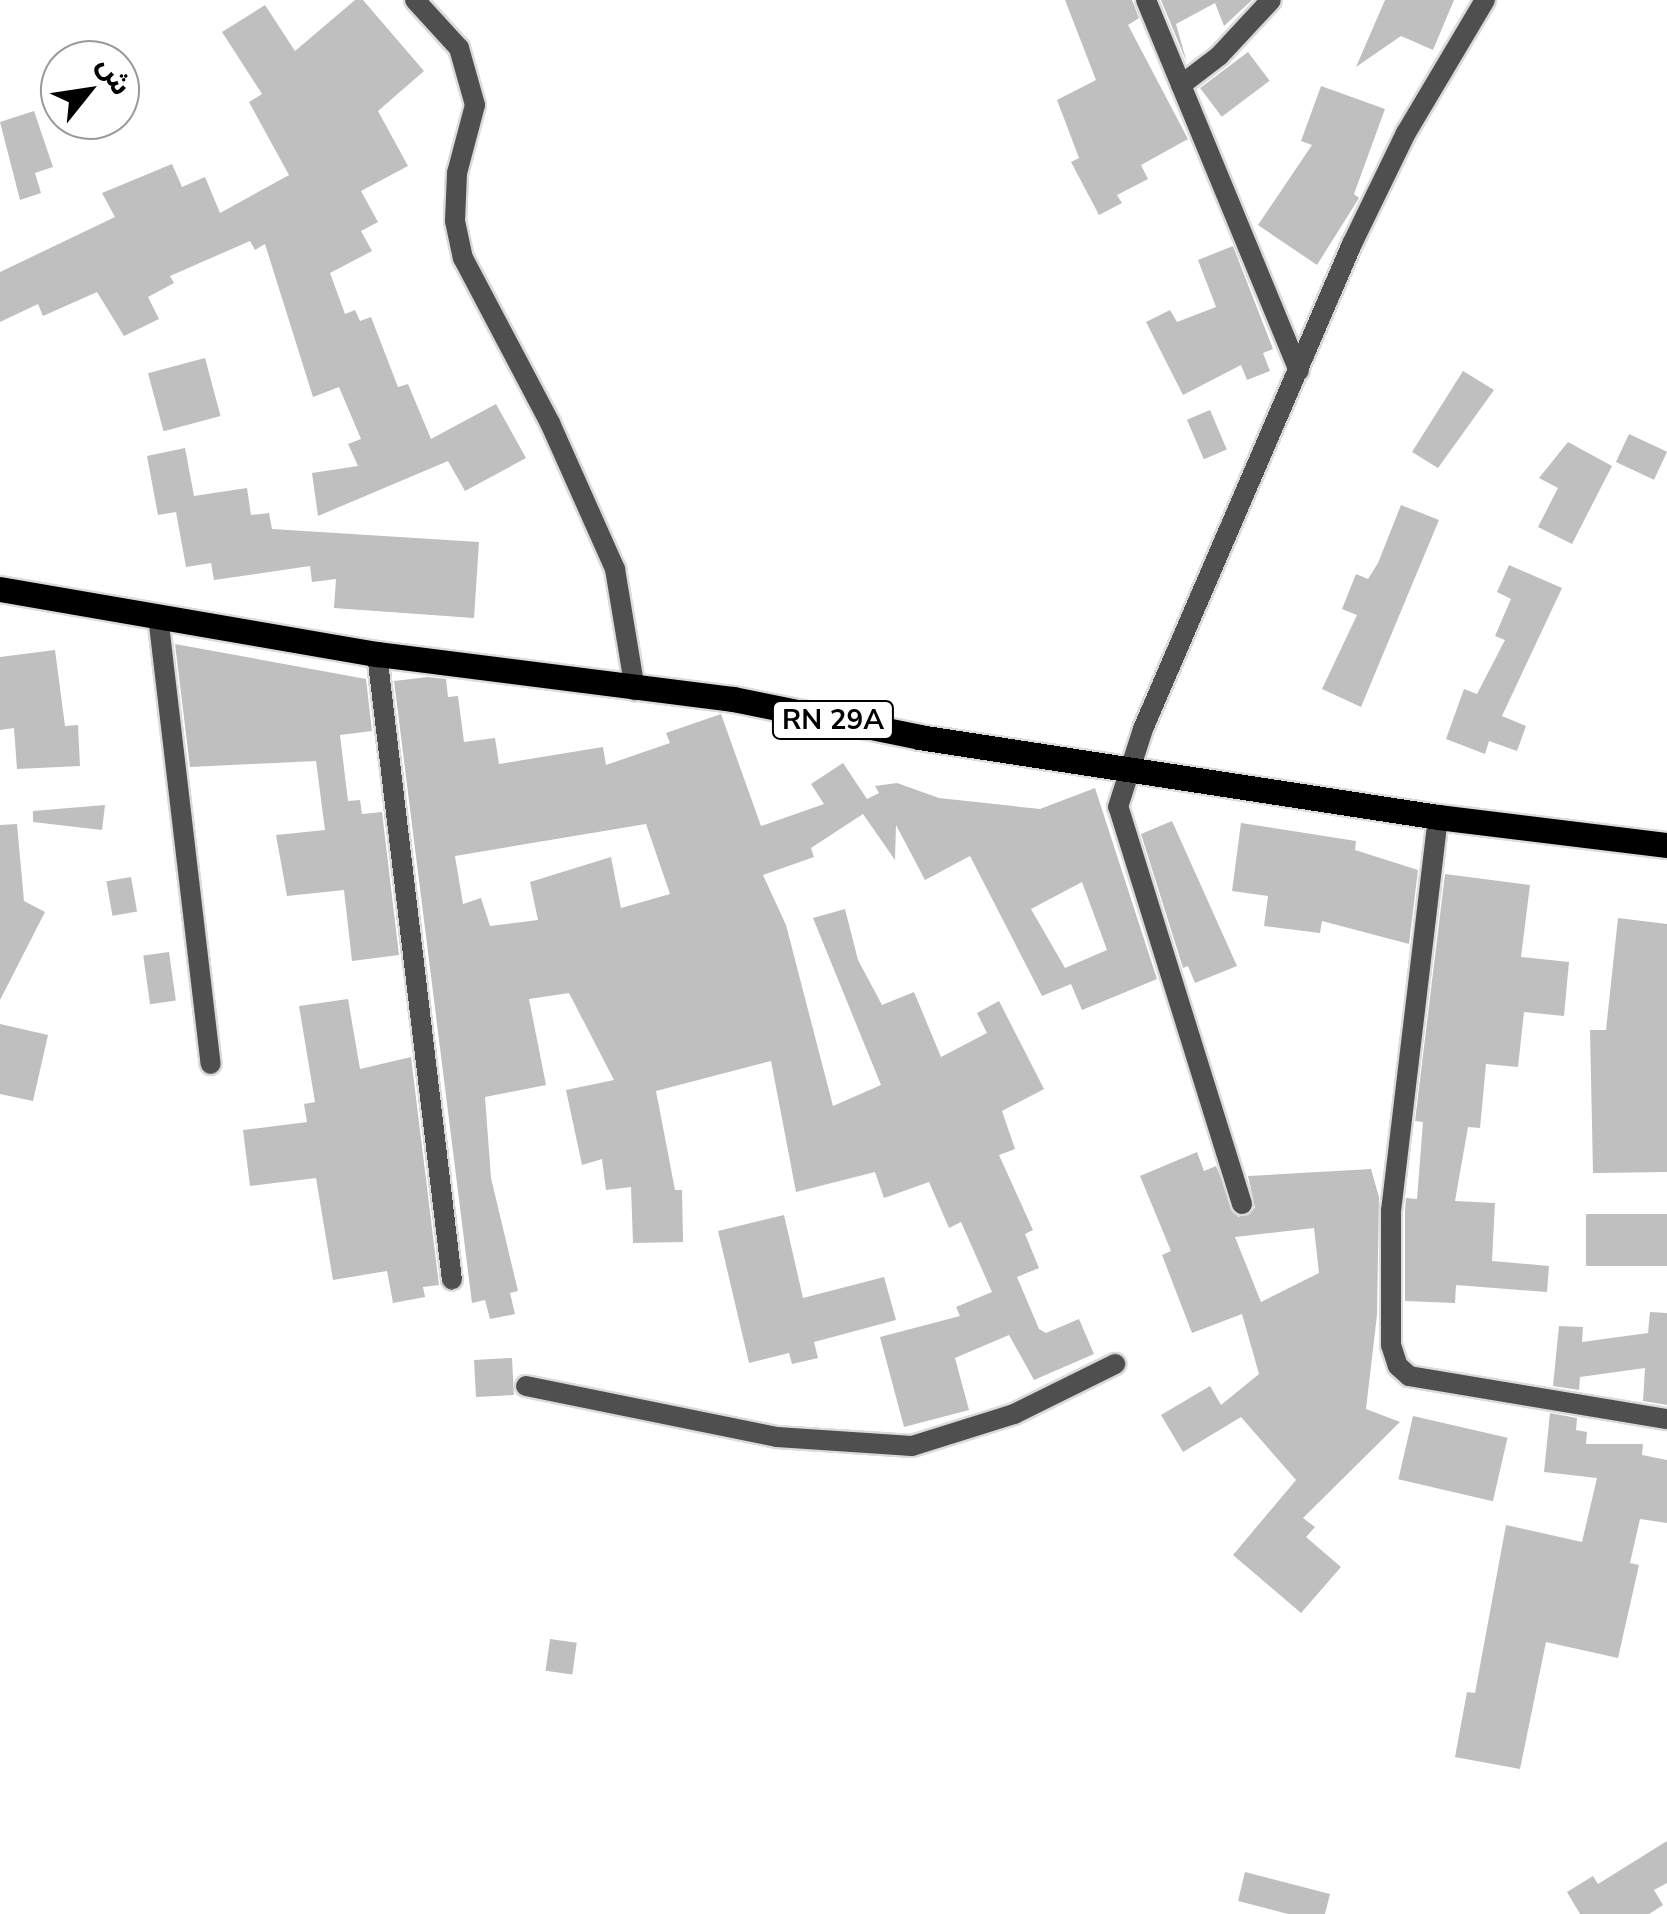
<!DOCTYPE html>
<meta charset="utf-8">
<style>
body{margin:0}
#map{position:relative;width:1667px;height:1914px;overflow:hidden;background:#fff;font-family:"Nunito Sans","Noto Sans Arabic",sans-serif}
div>[style]{position:absolute}
.building>*{inset:0;background:#bfbfbf;transform-origin:0 0}
.roads{filter:drop-shadow(2px 0 #dbdbdb) drop-shadow(-2px 0 #dbdbdb) drop-shadow(0 2px #dbdbdb) drop-shadow(0 -2px #dbdbdb)}
.minor>*{height:20px;margin:-10px;padding:0 10px;transform-origin:10px;border-radius:10px;background:#4f4f4f}
.primary>*{height:25px;margin:-12.5px;padding:0 12.5px;transform-origin:12.5px;border-radius:12.5px;background:#000}
span{translate:-50% -50%;white-space:nowrap;text-align:center;line-height:1.15;-webkit-text-stroke:8px #fff;paint-order:stroke}
.shield-label span{padding:2px 8px;background:#fff;border:2px solid;border-radius:8px;-webkit-text-stroke-width:0}
.shield-label{font-size:28px;color:#000;font-weight:700}
.north{position:absolute;left:40px;top:40px;width:100px;height:100px;box-sizing:border-box;background:#fff;border:2px solid #999;border-radius:50%;rotate:60deg;font-size:28px;font-weight:700;line-height:40px;text-align:center;color:#000}
.north::after{content:'';display:block;margin:auto;width:35px;height:45px;background:#000;clip-path:polygon(50% 0,100% 100%,50% 72%,0 100%)}
</style>
<div id="map">
<div class="building">
<i style="clip-path:polygon(355px 0,363px 0,424px 71px,378px 111px,408px 166px,361px 191px,378px 222px,361px 231px,372px 251px,330px 273px,345px 314px,355px 310px,360px 321px,371px 317px,398px 387px,408px 384px,431px 439px,496px 404px,526px 458px,465px 491px,448px 461px,318px 516px,312px 473px,358px 466px,348px 444px,361px 439px,339px 387px,313px 397px,265px 244px,255px 250px,250px 241px,170px 276px,174px 283px,148px 297px,159px 319px,124px 336px,97px 292px,43px 316px,38px 304px,0 322px,0 272px,115px 217px,102px 193px,172px 164px,182px 187px,205px 177px,220px 213px,289px 175px,249px 102px,262px 94px,222px 32px,265px 5px,295px 51px)"></i>
<i style="clip-path:polygon(1065px 0,1132px 0,1139px 18px,1128px 25px,1188px 139px,1141px 165px,1148px 179px,1117px 195px,1122px 203px,1099px 215px,1071px 162px,1079px 158px,1057px 100px,1096px 80px)"></i>
<i style="clip-path:polygon(1161px 0,1252px 0,1224px 26px,1215px 3px,1176px 24px,1187px 63px)"></i>
<i style="clip-path:polygon(1385px 0,1454px 0,1433px 50px,1401px 36px,1356px 67px)"></i>
<i style="left:1248px;top:52px;width:36px;height:60px;rotate:53deg"></i>
<i style="clip-path:polygon(1321px 86px,1385px 109px,1354px 194px,1359px 198px,1317px 265px,1258px 225px,1312px 145px,1301px 141px)"></i>
<i style="clip-path:polygon(34px 111px,53px 167px,35px 173px,41px 193px,20px 200px,0 122px)"></i>
<i style="clip-path:polygon(1233px 246px,1273px 349px,1263px 353px,1270px 371px,1247px 380px,1241px 365px,1183px 395px,1146px 322px,1170px 310px,1177px 322px,1216px 307px,1198px 260px)"></i>
<i style="left:205px;top:358px;width:60px;height:59px;rotate:75deg"></i>
<i style="clip-path:polygon(1463px 371px,1494px 390px,1438px 468px,1412px 452px)"></i>
<i style="left:1210px;top:410px;width:43px;height:25px;rotate:67deg"></i>
<i style="left:1629px;top:434px;width:42px;height:31px;rotate:25deg"></i>
<i style="clip-path:polygon(1568px 442px,1612px 466px,1572px 544px,1538px 527px,1558px 488px,1539px 478px)"></i>
<i style="clip-path:polygon(185px 448px,194px 496px,247px 488px,251px 515px,269px 513px,272px 529px,479px 542px,474px 618px,334px 608px,336px 579px,312px 582px,310px 566px,214px 580px,211px 563px,186px 567px,176px 512px,158px 515px,147px 456px)"></i>
<i style="clip-path:polygon(1401px 505px,1439px 520px,1361px 707px,1322px 689px,1357px 615px,1342px 609px,1356px 574px,1368px 579px,1378px 563px)"></i>
<i style="clip-path:polygon(1509px 565px,1562px 588px,1502px 716px,1526px 726px,1517px 751px,1489px 741px,1485px 754px,1446px 739px,1464px 689px,1477px 694px,1505px 640px,1495px 636px,1511px 599px,1497px 592px)"></i>
<i style="clip-path:polygon(175px 644px,366px 679px,372px 731px,340px 735px,348px 801px,360px 800px,362px 814px,382px 812px,399px 955px,352px 961px,344px 890px,287px 896px,276px 835px,325px 830px,316px 761px,190px 767px)"></i>
<i style="clip-path:polygon(55px 650px,65px 726px,78px 725px,80px 766px,17px 769px,14px 728px,0 730px,0 657px)"></i>
<i style="clip-path:polygon(evenodd,428px 677px,446px 679px,448px 697px,458px 696px,464px 742px,495px 738px,499px 764px,603px 747px,606px 765px,670px 743px,666px 733px,721px 714px,761px 826px,824px 804px,811px 784px,843px 763px,867px 799px,879px 793px,875px 786px,897px 783px,939px 798px,1040px 809px,1095px 788px,1157px 979px,1082px 1010px,1071px 984px,1042px 996px,970px 856px,925px 880px,896px 825px,895px 860px,863px 814px,811px 848px,814px 857px,763px 875px,786px 925px,833px 1106px,881px 1085px,813px 918px,845px 909px,858px 960px,882px 1005px,914px 992px,941px 1057px,987px 1033px,977px 1013px,999px 1001px,1044px 1089px,1002px 1111px,1015px 1149px,999px 1155px,1033px 1230px,1025px 1234px,1039px 1268px,1017px 1277px,1039px 1329px,1046px 1333px,1079px 1319px,1094px 1354px,1034px 1380px,1009px 1335px,955px 1358px,969px 1410px,904px 1427px,880px 1337px,960px 1316px,956px 1307px,992px 1292px,961px 1222px,949px 1228px,929px 1182px,884px 1198px,875px 1172px,796px 1192px,771px 1061px,656px 1091px,675px 1190px,682px 1190px,683px 1242px,633px 1243px,631px 1187px,606px 1190px,602px 1159px,582px 1165px,566px 1090px,614px 1080px,569px 993px,529px 999px,546px 1085px,485px 1097px,491px 1178px,518px 1291px,510px 1293px,515px 1314px,490px 1319px,485px 1300px,472px 1303px,394px 681px,428px 677px,646px 824px,670px 894px,621px 908px,611px 857px,530px 882px,538px 920px,490px 926px,481px 898px,463px 904px,455px 856px,646px 824px,428px 677px,1082px 882px,1107px 950px,1065px 968px,1031px 909px,1082px 882px)"></i>
<i style="clip-path:polygon(105px 805px,102px 830px,33px 822px,33px 811px)"></i>
<i style="clip-path:polygon(1172px 821px,1237px 966px,1195px 983px,1188px 966px,1183px 968px,1141px 834px)"></i>
<i style="clip-path:polygon(1241px 823px,1356px 841px,1355px 850px,1418px 870px,1409px 944px,1322px 921px,1320px 933px,1264px 926px,1268px 896px,1232px 891px)"></i>
<i style="clip-path:polygon(17px 824px,24px 901px,45px 912px,0 1000px,0 825px)"></i>
<i style="clip-path:polygon(1445px 874px,1530px 885px,1521px 957px,1569px 962px,1564px 1016px,1524px 1012px,1518px 1067px,1486px 1064px,1480px 1128px,1468px 1127px,1455px 1201px,1495px 1203px,1492px 1261px,1549px 1266px,1547px 1292px,1456px 1285px,1455px 1303px,1405px 1301px,1405px 1211px,1406px 1198px,1417px 1199px,1423px 1122px,1415px 1121px)"></i>
<i style="left:131px;top:877px;width:35px;height:25px;rotate:80deg"></i>
<i style="clip-path:polygon(1618px 918px,1667px 924px,1667px 1172px,1593px 1173px,1590px 1030px,1606px 1030px)"></i>
<i style="left:169px;top:952px;width:49px;height:26px;rotate:82deg"></i>
<i style="clip-path:polygon(348px 999px,360px 1069px,411px 1057px,439px 1285px,423px 1287px,425px 1297px,393px 1303px,387px 1271px,333px 1280px,316px 1178px,250px 1186px,243px 1130px,307px 1122px,304px 1104px,315px 1102px,299px 1006px)"></i>
<i style="clip-path:polygon(0 1024px,48px 1035px,33px 1101px,0 1094px)"></i>
<i style="clip-path:polygon(evenodd,1197px 1152px,1204px 1171px,1216px 1166px,1238px 1217px,1255px 1208px,1248px 1176px,1371px 1169px,1379px 1197px,1377px 1315px,1366px 1409px,1400px 1422px,1303px 1518px,1315px 1527px,1306px 1537px,1341px 1567px,1301px 1613px,1233px 1555px,1296px 1480px,1241px 1417px,1183px 1452px,1161px 1415px,1210px 1386px,1221px 1405px,1259px 1374px,1242px 1314px,1192px 1333px,1162px 1255px,1171px 1251px,1140px 1176px,1197px 1152px,1314px 1228px,1319px 1273px,1261px 1302px,1235px 1237px,1314px 1228px)"></i>
<i style="left:1667px;top:1214px;width:52px;height:81px;rotate:90deg"></i>
<i style="clip-path:polygon(784px 1215px,803px 1298px,884px 1277px,896px 1320px,814px 1342px,818px 1358px,792px 1364px,789px 1353px,749px 1363px,718px 1231px)"></i>
<i style="clip-path:polygon(1650px 1312px,1667px 1313px,1667px 1405px,1643px 1401px,1645px 1368px,1580px 1377px,1579px 1390px,1553px 1386px,1559px 1326px,1583px 1327px,1582px 1342px,1648px 1333px)"></i>
<i style="left:512px;top:1358px;width:37px;height:38px;rotate:87deg"></i>
<i style="clip-path:polygon(1550px 1413px,1577px 1418px,1576px 1430px,1587px 1432px,1586px 1444px,1643px 1444px,1642px 1455px,1667px 1460px,1667px 1523px,1640px 1519px,1630px 1563px,1639px 1565px,1618px 1658px,1546px 1642px,1520px 1769px,1455px 1757px,1467px 1692px,1475px 1693px,1506px 1525px,1582px 1542px,1597px 1478px,1544px 1472px)"></i>
<i style="left:1413px;top:1416px;width:97px;height:65px;rotate:13deg"></i>
<i style="left:550px;top:1639px;width:27px;height:32px;rotate:8deg"></i>
<i style="clip-path:polygon(1667px 1841px,1667px 1883px,1654px 1890px,1663px 1905px,1649px 1914px,1580px 1914px,1567px 1892px,1593px 1876px,1598px 1884px)"></i>
<i style="clip-path:polygon(1245px 1872px,1330px 1894px,1325px 1914px,1288px 1914px,1238px 1901px)"></i>
</div>
<div class="roads">
<div class="minor">
<i style="left:415px;top:0;width:65px;rotate:47.5deg"></i>
<i style="left:459px;top:48px;width:59px;rotate:74.3deg"></i>
<i style="left:475px;top:105px;width:70px;rotate:104.8deg"></i>
<i style="left:457px;top:173px;width:48px;rotate:92.4deg"></i>
<i style="left:455px;top:221px;width:38px;rotate:78deg"></i>
<i style="left:463px;top:258px;width:187px;rotate:62.2deg"></i>
<i style="left:550px;top:423px;width:160px;rotate:66deg"></i>
<i style="left:615px;top:569px;width:123px;rotate:80.6deg"></i>
<i style="left:1146px;top:0;width:401px;rotate:67.6deg"></i>
<i style="left:1181px;top:85px;width:48px;rotate:-37.3deg"></i>
<i style="left:1219px;top:56px;width:76px;rotate:-47.1deg"></i>
<i style="left:158px;top:616px;width:451px;rotate:83.3deg"></i>
<i style="left:377px;top:654px;width:630px;rotate:83.17deg"></i>
<i style="left:1438px;top:817px;width:396px;rotate:96.8deg"></i>
<i style="left:1391px;top:1210px;width:135px;rotate:90deg"></i>
<i style="left:1391px;top:1345px;width:22px;rotate:72deg"></i>
<i style="left:1398px;top:1366px;width:15px;rotate:42deg"></i>
<i style="left:1409px;top:1376px;width:262px;rotate:9.5deg"></i>
<i style="left:1242px;top:1204px;width:416px;rotate:-107.3deg"></i>
<i style="left:1118px;top:807px;width:82px;rotate:-72.2deg"></i>
<i style="left:1143px;top:729px;width:528px;rotate:-66.69deg"></i>
<i style="left:1352px;top:244px;width:123px;rotate:-64.1deg"></i>
<i style="left:1406px;top:133px;width:155px;rotate:-59.3deg"></i>
<i style="left:526px;top:1386px;width:256px;rotate:11.5deg"></i>
<i style="left:777px;top:1437px;width:135px;rotate:3.8deg"></i>
<i style="left:912px;top:1446px;width:107px;rotate:-17.4deg"></i>
<i style="left:1014px;top:1414px;width:113px;rotate:-26.3deg"></i>
</div>
<div class="primary">
<i style="left:0;top:589px;width:383px;rotate:9.8deg"></i>
<i style="left:377px;top:654px;width:359px;rotate:7.2deg"></i>
<i style="left:733px;top:699px;width:190px;rotate:11.5deg"></i>
<i style="left:919px;top:737px;width:525px;rotate:8.76deg"></i>
<i style="left:1438px;top:817px;width:231px;rotate:7deg"></i>
</div>
</div>
<div class="shield-label">
<span style="left:833px;top:720px">RN 29A</span>
</div>
<div class="north">ش</div>
</div>
